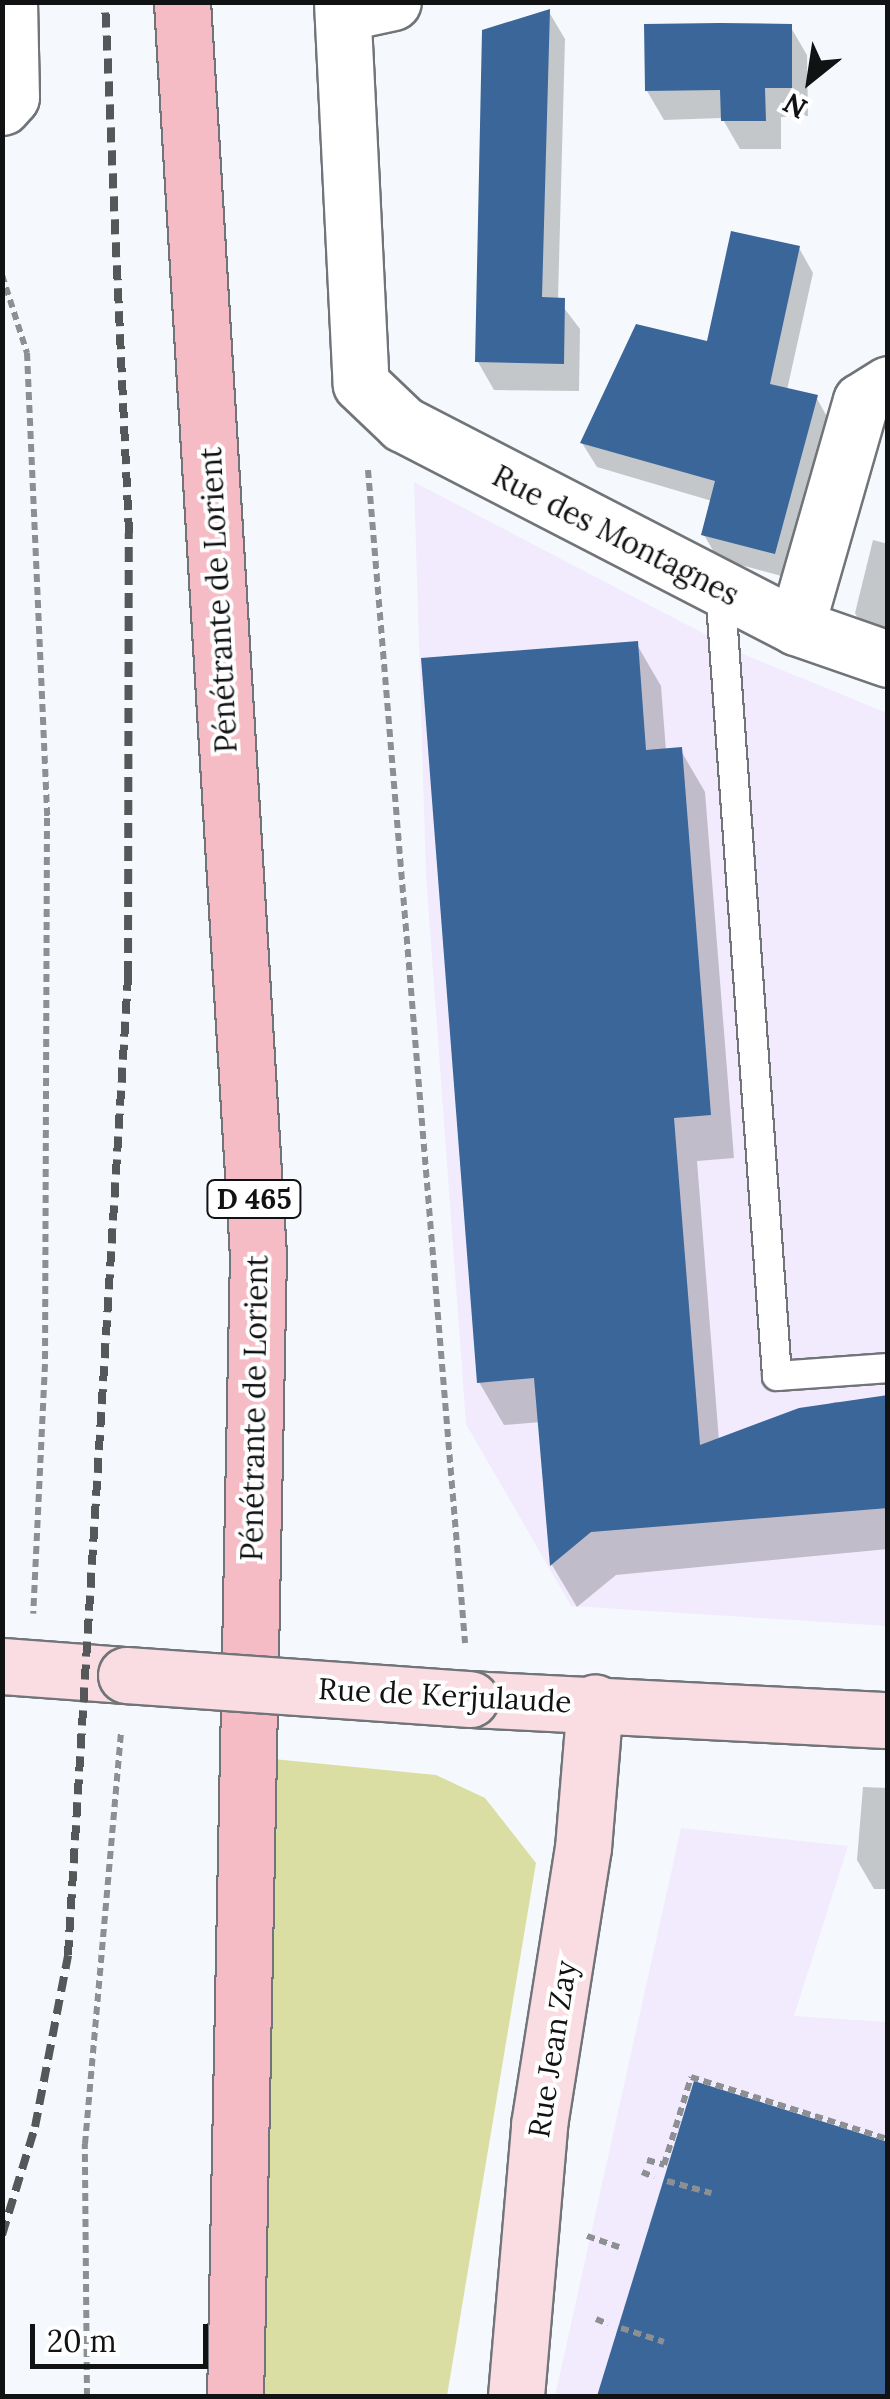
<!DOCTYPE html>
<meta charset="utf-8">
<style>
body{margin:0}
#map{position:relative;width:890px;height:2399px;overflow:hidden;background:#f5f9fd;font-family:Lora,serif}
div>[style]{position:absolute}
.education>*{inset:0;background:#f1ebfd}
.green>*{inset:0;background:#dbdea3}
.shadow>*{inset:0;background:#0003}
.building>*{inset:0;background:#3a669a}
.path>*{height:6px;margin-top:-3px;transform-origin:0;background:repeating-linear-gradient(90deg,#8d9093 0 8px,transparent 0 13px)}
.roads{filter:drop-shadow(2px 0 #717478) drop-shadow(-2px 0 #717478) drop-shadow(0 2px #717478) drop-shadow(0 -2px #717478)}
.lane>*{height:28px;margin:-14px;padding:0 14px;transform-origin:14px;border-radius:14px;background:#fff}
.street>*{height:55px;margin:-27.5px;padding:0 27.5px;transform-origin:27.5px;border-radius:27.5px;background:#fff}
.secondary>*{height:55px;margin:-27.5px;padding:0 27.5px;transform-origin:27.5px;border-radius:27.5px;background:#fadde2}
.primary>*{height:55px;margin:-27.5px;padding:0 27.5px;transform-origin:27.5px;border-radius:27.5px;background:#f6bcc5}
.rail>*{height:8px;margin-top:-4px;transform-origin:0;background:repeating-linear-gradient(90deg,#555759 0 15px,transparent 0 23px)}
.bridges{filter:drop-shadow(2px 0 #717478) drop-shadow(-2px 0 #717478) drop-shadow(0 2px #717478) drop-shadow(0 -2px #717478)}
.secondary-bridge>*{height:55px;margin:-27.5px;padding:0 27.5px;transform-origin:27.5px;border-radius:27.5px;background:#fadde2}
span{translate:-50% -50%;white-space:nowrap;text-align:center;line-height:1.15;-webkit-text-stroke:8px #fff;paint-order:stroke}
.shield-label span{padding:2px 8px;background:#fff;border:2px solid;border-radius:8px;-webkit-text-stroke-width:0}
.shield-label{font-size:28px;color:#111213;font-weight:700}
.street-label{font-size:30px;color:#111213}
.frame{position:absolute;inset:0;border:5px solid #111213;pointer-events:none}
.north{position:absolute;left:760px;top:30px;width:100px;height:100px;-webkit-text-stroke:8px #fff;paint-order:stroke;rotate:210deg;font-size:28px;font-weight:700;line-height:40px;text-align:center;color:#111213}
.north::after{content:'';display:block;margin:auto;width:35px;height:45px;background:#111213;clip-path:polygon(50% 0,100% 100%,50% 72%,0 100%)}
.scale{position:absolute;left:30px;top:2324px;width:178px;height:45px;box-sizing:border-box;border:5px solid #111213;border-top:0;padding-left:12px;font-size:30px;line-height:35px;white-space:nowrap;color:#111213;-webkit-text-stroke:8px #fff;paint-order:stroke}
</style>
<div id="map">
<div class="education">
<i style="clip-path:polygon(414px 482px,743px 654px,887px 713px,887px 1626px,571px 1606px,466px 1424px,426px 875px)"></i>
<i style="clip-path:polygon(681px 1828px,848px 1846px,794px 2016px,887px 2022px,887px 2396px,555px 2396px)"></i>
</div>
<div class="green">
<i style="clip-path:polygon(263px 1758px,436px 1775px,485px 1798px,536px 1863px,447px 2396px,259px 2396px)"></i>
</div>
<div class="shadow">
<i style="clip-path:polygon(549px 12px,565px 39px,558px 300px,580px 329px,579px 391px,494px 390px,478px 362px)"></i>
<i style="clip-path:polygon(790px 26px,807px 55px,808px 116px,781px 117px,781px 149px,740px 149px,722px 118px,664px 120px,647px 91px)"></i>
<i style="clip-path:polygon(799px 248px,813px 273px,787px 390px,816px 397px,830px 422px,789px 578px,718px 559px,704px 535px,712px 501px,597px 467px,582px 443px,709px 344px)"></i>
<i style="clip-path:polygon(873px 540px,888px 544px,888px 646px,871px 642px,855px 613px)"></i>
<i style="clip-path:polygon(636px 643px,661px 686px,666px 751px,680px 749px,705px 792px,734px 1158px,697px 1161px,719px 1441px,835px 1402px,888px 1402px,888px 1549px,616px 1575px,577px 1607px,552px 1565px,541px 1422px,504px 1425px,479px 1382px)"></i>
<i style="clip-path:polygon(863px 1787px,888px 1788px,888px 1889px,874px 1889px,857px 1860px)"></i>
<i style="clip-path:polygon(695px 2084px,888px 2145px,888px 2396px,600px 2396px)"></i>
</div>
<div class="building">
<i style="clip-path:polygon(550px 9px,542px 297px,565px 298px,564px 364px,475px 362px,482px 30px)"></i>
<i style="clip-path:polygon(720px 23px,792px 24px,792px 88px,765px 88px,766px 121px,721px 121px,720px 90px,645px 91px,644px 24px)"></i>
<i style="clip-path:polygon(731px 231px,800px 246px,770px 384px,818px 395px,775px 554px,701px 535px,715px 481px,580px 443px,636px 324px,707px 341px)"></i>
<i style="clip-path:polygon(638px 641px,646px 750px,682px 747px,711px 1115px,674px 1118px,700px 1445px,799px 1408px,888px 1395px,888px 1508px,591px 1532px,550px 1566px,534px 1378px,477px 1383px,421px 658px)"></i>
<i style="clip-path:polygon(694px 2081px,888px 2142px,888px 2396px,597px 2396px)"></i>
</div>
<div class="path">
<i style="left:2px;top:275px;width:82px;rotate:72.2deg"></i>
<i style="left:27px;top:353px;width:465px;rotate:87.5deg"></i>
<i style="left:47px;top:818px;width:546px;rotate:90.21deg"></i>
<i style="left:45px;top:1364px;width:250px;rotate:92.7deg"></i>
<i style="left:368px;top:470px;width:1177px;rotate:85.27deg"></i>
<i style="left:647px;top:2160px;width:18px;rotate:16deg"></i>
<i style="left:664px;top:2165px;width:92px;rotate:-72.9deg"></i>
<i style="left:691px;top:2077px;width:207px;rotate:17.5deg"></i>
<i style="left:642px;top:2172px;width:13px;rotate:23deg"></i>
<i style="left:667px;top:2181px;width:46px;rotate:15.3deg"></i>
<i style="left:587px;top:2236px;width:34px;rotate:19deg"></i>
<i style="left:596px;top:2319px;width:13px;rotate:23deg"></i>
<i style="left:621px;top:2328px;width:45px;rotate:18deg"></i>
<i style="left:87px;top:2396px;width:252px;rotate:-90.5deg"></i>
<i style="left:85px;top:2144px;width:415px;rotate:-85deg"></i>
</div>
<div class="roads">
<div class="lane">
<i style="left:720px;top:588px;width:790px;rotate:85.86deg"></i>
<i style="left:777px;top:1376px;width:111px;rotate:-4.1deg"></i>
</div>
<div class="street">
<i style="left:342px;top:2px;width:382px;rotate:87.2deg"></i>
<i style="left:361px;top:384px;width:58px;rotate:43.6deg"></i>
<i style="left:403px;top:424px;width:442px;rotate:27.3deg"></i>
<i style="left:796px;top:627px;width:97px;rotate:19.2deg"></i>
<i style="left:343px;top:13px;width:51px;rotate:-12.4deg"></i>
<i style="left:2px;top:107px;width:13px;rotate:-48deg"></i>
<i style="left:11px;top:97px;width:95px;rotate:-91.2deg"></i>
<i style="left:796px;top:627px;width:235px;rotate:-74deg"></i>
<i style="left:861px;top:401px;width:32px;rotate:-32deg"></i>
</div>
<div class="secondary">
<i style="left:2px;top:1666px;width:124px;rotate:4.2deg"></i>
<i style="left:470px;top:1699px;width:419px;rotate:2.9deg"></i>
<i style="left:516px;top:2396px;width:272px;rotate:-85.1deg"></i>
<i style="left:539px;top:2125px;width:280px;rotate:-81deg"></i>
<i style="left:583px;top:1848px;width:146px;rotate:-85.3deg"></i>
</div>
<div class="primary">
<i style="left:182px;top:2px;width:1255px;rotate:86.53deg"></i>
<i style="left:258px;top:1255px;width:1141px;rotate:91.15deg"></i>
</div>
</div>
<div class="rail">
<i style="left:2px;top:2235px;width:113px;rotate:-73deg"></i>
<i style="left:35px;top:2127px;width:175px;rotate:-79.1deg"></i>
<i style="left:68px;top:1955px;width:981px;rotate:-86.49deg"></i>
<i style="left:128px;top:976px;width:443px;rotate:-89.9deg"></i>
<i style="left:129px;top:533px;width:532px;rotate:-92.59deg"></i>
</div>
<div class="bridges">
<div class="secondary-bridge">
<i style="left:126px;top:1675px;width:345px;rotate:4deg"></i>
</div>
</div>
<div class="shield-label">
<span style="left:254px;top:1199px">D 465</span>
</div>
<div class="street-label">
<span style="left:616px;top:535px;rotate:27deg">Rue des Montagnes</span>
<span style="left:218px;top:600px;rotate:-93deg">Pénétrante de Lorient</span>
<span style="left:254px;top:1408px;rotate:-89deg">Pénétrante de Lorient</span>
<span style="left:445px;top:1695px;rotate:3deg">Rue de Kerjulaude</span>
<span style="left:552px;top:2049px;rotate:-81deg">Rue Jean Zay</span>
</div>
<div class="frame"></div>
<div class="north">N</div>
<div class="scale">20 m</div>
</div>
